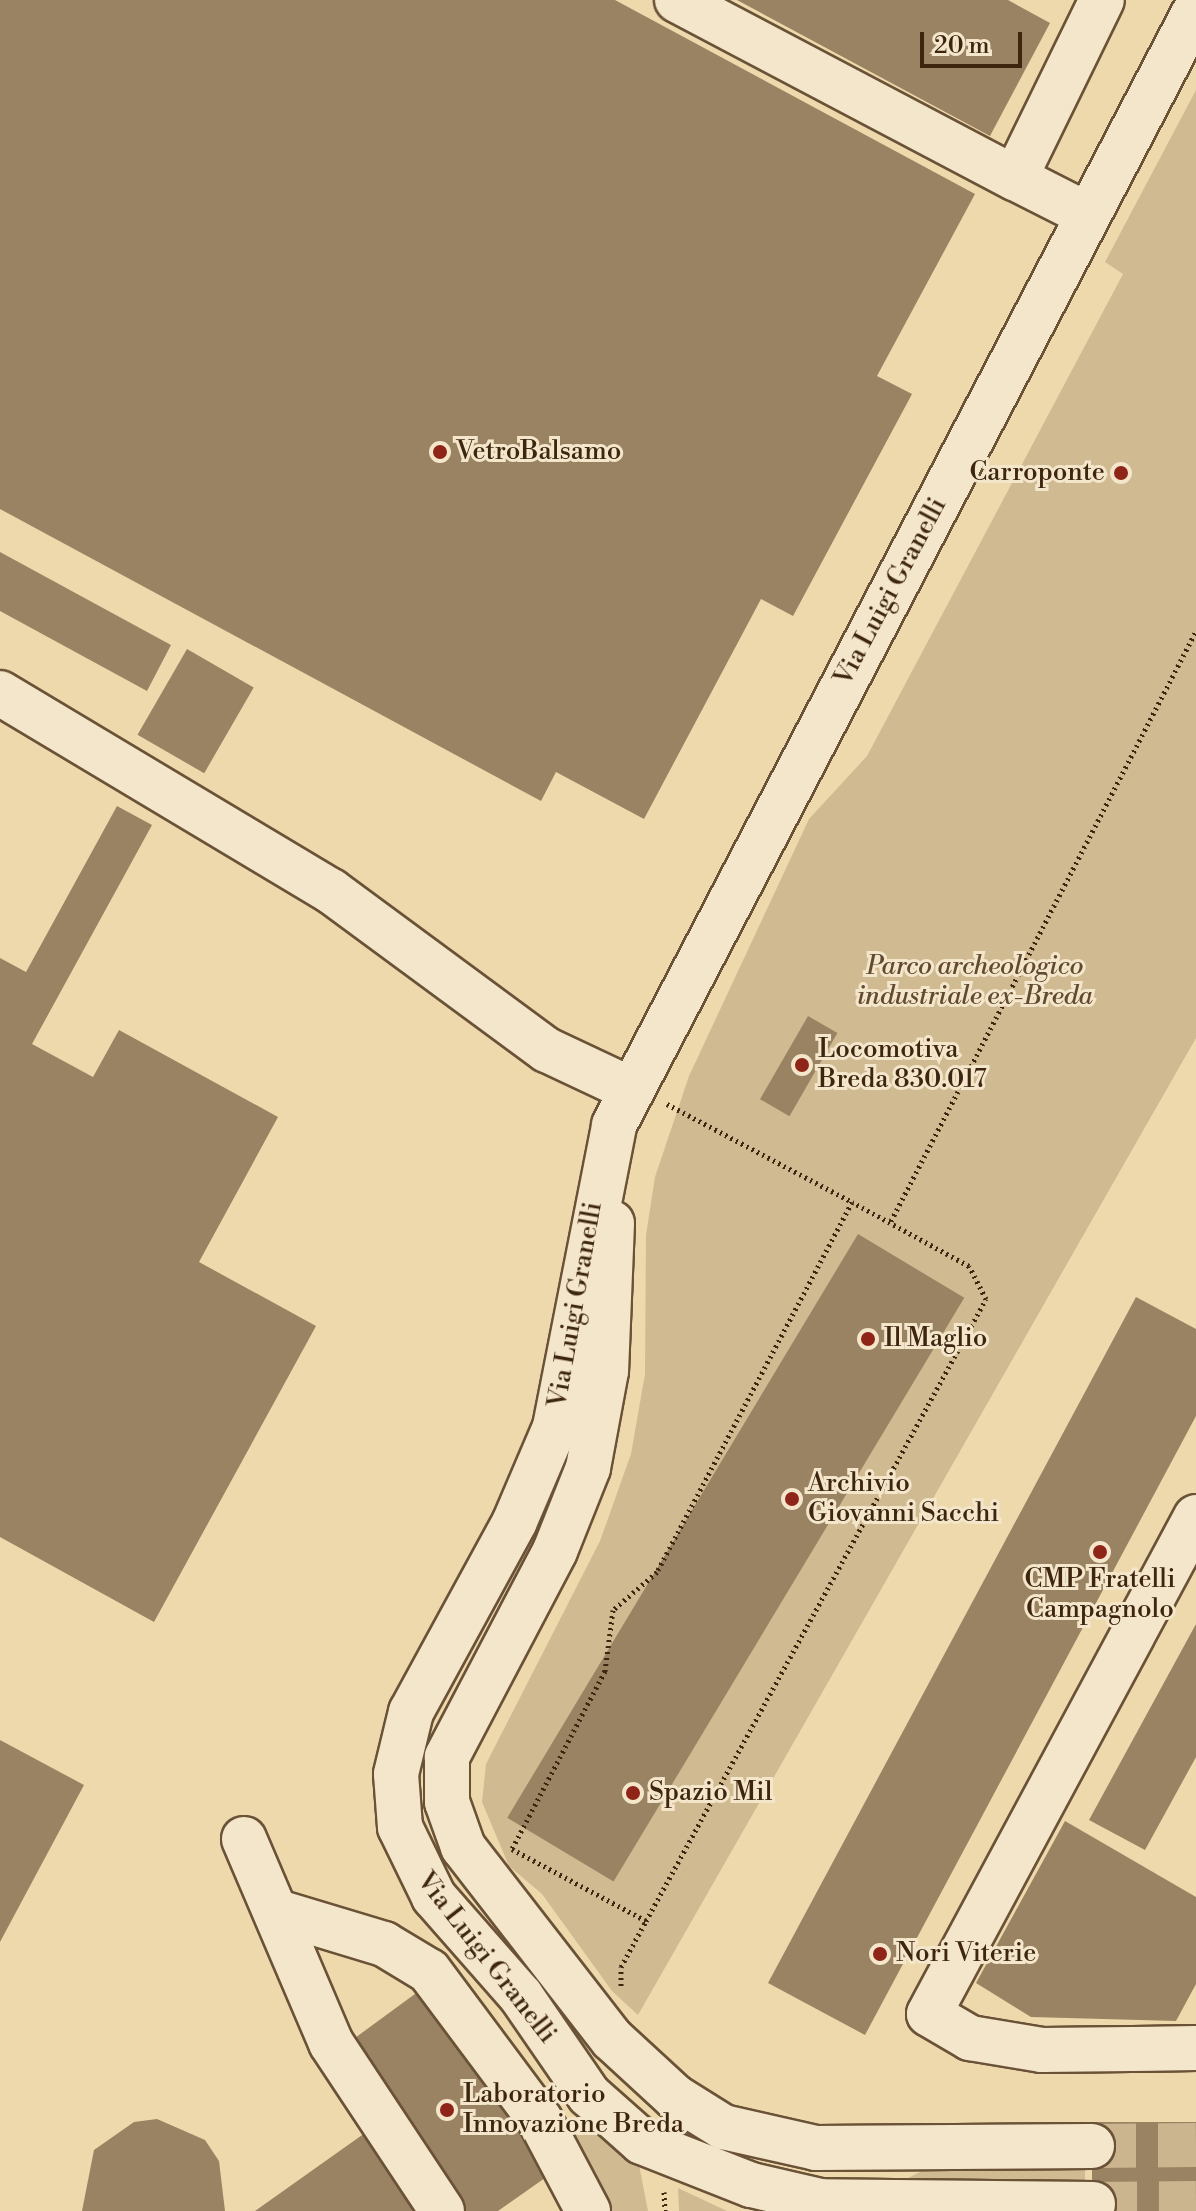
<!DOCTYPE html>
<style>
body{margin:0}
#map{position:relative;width:1196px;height:2211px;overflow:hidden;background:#eed9ad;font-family:"Libre Bodoni",serif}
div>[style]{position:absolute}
.green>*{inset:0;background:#d0ba92}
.building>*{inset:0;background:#9a8362;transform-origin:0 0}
.minor-tunnel>*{height:44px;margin-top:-22px;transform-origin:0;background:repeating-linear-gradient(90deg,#cbb58e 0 44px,transparent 0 66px)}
.path>*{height:5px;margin-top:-2.5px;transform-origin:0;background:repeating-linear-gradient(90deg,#3e2510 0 2px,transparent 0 6px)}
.roads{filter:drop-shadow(2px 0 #6a5237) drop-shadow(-2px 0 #6a5237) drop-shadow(0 2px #6a5237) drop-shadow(0 -2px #6a5237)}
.minor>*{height:44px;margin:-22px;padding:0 22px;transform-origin:22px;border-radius:22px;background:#f4e6ca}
.dots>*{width:22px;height:22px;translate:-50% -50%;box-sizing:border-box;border:4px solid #f4e6ca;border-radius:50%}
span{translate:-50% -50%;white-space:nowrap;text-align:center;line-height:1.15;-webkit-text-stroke:6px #f4e6ca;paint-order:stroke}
.poi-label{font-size:26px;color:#3e2510}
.left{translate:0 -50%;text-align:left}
.right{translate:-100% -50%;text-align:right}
.street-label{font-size:26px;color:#3e2510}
.park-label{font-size:26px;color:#624a30;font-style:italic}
.scale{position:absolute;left:920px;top:32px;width:102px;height:36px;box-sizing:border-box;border:4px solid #3e2510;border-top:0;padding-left:10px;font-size:24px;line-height:28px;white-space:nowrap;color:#3e2510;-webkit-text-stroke:6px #f4e6ca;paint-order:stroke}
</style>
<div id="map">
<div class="green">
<i style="clip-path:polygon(1196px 90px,1196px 1038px,638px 2015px,612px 1991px,542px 1894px,509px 1866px,482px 1802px,486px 1764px,600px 1541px,631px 1454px,645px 1374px,646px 1235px,655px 1177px,689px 1076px,809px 819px,867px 756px,1123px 274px,1105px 262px)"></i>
<i style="clip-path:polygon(597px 2124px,639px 2165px,648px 2211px,602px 2211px,568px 2139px)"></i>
<i style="clip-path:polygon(1085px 2167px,1085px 2180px,898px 2183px,922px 2171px)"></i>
<i style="clip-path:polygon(678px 2188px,727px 2211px,679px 2211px)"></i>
</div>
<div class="building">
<i style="clip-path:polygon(0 0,615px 0,975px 194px,877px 376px,912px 394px,793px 616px,761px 599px,644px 819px,556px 772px,541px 801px,0 509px)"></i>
<i style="clip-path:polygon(737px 0,1008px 0,1050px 23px,990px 136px)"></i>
<i style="clip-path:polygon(0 552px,171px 645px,147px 691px,0 611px)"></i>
<i style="left:187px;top:649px;width:77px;height:99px;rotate:30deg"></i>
<i style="clip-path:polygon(117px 806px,152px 825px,32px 1044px,93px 1077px,119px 1030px,278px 1117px,199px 1262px,316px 1326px,154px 1622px,0 1537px,0 958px,26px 972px)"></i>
<i style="left:808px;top:1016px;width:34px;height:96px;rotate:30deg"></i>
<i style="left:858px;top:1234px;width:124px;height:681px;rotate:31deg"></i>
<i style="clip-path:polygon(1136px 1297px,1196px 1329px,1196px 1416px,865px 2035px,768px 1983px)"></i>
<i style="clip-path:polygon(1196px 1624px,1196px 1757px,1145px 1850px,1089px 1820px)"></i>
<i style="clip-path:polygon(0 1740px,84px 1785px,0 1942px)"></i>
<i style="clip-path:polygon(1065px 1821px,1196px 1897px,1196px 1984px,1176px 2021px,1031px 2017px,976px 1983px)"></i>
<i style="clip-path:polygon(419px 1991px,552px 2173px,498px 2211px,461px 2211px,344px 2046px)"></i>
<i style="clip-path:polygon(157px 2119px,205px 2140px,219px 2161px,225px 2211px,82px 2211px,94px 2150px,134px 2122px)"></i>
<i style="left:1196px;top:2122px;width:89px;height:104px;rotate:90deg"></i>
<i style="clip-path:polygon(372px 2128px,392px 2156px,382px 2164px,416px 2211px,255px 2211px)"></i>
</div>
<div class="minor-tunnel">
<i style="left:1092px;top:2146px;width:104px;rotate:-0.6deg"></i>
<i style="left:1093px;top:2204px;width:103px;rotate:-0.6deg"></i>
</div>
<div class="path">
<i style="left:667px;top:1104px;width:209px;rotate:27.9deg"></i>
<i style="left:891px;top:1221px;width:664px;rotate:-62.66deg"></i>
<i style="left:621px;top:1986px;width:19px;rotate:-90deg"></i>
<i style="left:621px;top:1967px;width:52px;rotate:-61.5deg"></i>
<i style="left:646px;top:1921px;width:709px;rotate:-61.34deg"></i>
<i style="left:986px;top:1299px;width:37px;rotate:-117deg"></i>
<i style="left:969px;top:1266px;width:133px;rotate:-151.3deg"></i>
<i style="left:852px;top:1202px;width:418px;rotate:117.8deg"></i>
<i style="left:657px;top:1572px;width:58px;rotate:139.2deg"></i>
<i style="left:613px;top:1610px;width:62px;rotate:97.5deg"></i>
<i style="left:605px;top:1671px;width:201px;rotate:117.6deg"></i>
<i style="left:512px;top:1849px;width:152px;rotate:28.2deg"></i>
<i style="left:664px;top:2192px;width:19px;rotate:87deg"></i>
</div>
<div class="roads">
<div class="minor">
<i style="left:677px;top:0;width:382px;rotate:27.8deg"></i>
<i style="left:1088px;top:215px;width:82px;rotate:-153.1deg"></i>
<i style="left:1015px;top:178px;width:198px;rotate:-64deg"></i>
<i style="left:0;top:693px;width:386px;rotate:30.9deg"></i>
<i style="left:331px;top:891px;width:268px;rotate:36.4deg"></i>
<i style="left:547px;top:1050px;width:94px;rotate:25.2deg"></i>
<i style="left:612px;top:1223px;width:148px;rotate:92.3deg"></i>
<i style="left:606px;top:1371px;width:99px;rotate:100.5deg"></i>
<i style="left:588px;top:1468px;width:89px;rotate:111.7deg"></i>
<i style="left:555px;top:1551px;width:233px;rotate:117.7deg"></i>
<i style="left:447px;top:1757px;width:45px;rotate:90deg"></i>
<i style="left:447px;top:1802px;width:48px;rotate:70.4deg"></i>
<i style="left:463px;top:1847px;width:243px;rotate:52.2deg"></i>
<i style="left:612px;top:2039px;width:86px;rotate:42.6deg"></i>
<i style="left:675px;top:2097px;width:57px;rotate:32deg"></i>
<i style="left:723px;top:2127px;width:95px;rotate:12.7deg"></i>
<i style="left:816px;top:2148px;width:276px;rotate:-0.4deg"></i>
<i style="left:1196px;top:1517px;width:564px;rotate:118.25deg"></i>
<i style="left:929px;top:2014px;width:48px;rotate:30.3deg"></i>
<i style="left:970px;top:2038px;width:73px;rotate:9.5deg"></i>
<i style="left:1042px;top:2050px;width:154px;rotate:-0.7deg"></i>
<i style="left:244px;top:1839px;width:222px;rotate:66.9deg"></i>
<i style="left:331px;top:2043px;width:201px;rotate:56.5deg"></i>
<i style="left:278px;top:1912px;width:111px;rotate:16.8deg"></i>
<i style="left:384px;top:1944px;width:52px;rotate:31deg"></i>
<i style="left:429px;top:1971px;width:186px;rotate:53.3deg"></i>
<i style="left:540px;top:2120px;width:103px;rotate:62.2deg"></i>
<i style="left:1093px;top:2204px;width:273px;rotate:-179.4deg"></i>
<i style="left:820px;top:2201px;width:71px;rotate:-166.9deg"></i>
<i style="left:751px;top:2185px;width:117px;rotate:-158.5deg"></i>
<i style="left:642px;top:2142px;width:71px;rotate:-138.4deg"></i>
<i style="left:589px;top:2095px;width:120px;rotate:-124.5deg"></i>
<i style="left:521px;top:1996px;width:132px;rotate:-131.3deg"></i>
<i style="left:434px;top:1897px;width:78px;rotate:-115.9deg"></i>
<i style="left:400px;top:1827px;width:53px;rotate:-94.3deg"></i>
<i style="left:396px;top:1774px;width:64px;rotate:-76.4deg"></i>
<i style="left:411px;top:1712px;width:217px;rotate:-61.4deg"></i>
<i style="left:515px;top:1521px;width:102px;rotate:-66.9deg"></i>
<i style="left:555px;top:1427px;width:308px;rotate:-78.9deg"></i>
<i style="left:614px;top:1125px;width:1259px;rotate:-62.46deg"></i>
</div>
</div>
<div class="dots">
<i style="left:440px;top:452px;background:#8f2418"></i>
<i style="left:1121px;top:473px;background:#8f2418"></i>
<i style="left:802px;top:1065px;background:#8f2418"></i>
<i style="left:868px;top:1339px;background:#8f2418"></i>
<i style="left:792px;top:1499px;background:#8f2418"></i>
<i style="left:1100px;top:1552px;background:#8f2418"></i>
<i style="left:633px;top:1793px;background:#8f2418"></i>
<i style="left:880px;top:1954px;background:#8f2418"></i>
<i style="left:447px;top:2110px;background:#8f2418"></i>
</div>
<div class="poi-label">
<span class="left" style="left:456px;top:452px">VetroBalsamo</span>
<span class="right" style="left:1105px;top:473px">Carroponte</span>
<span class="left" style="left:818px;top:1065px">Locomotiva<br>Breda 830.017</span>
<span class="left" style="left:884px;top:1339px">Il Maglio</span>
<span class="left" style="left:808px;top:1499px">Archivio<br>Giovanni Sacchi</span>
<span style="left:1100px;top:1595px">CMP Fratelli<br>Campagnolo</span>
<span class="left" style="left:649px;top:1793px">Spazio Mil</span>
<span class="left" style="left:896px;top:1954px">Nori Viterie</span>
<span class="left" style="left:463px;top:2110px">Laboratorio<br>Innovazione Breda</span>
</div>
<div class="street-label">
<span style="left:891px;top:592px;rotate:-62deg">Via Luigi Granelli</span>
<span style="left:576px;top:1305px;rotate:-80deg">Via Luigi Granelli</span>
<span style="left:486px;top:1958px;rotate:52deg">Via Luigi Granelli</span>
</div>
<div class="park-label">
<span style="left:975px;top:982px">Parco archeologico<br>industriale ex-Breda</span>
</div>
<div class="scale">20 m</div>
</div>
